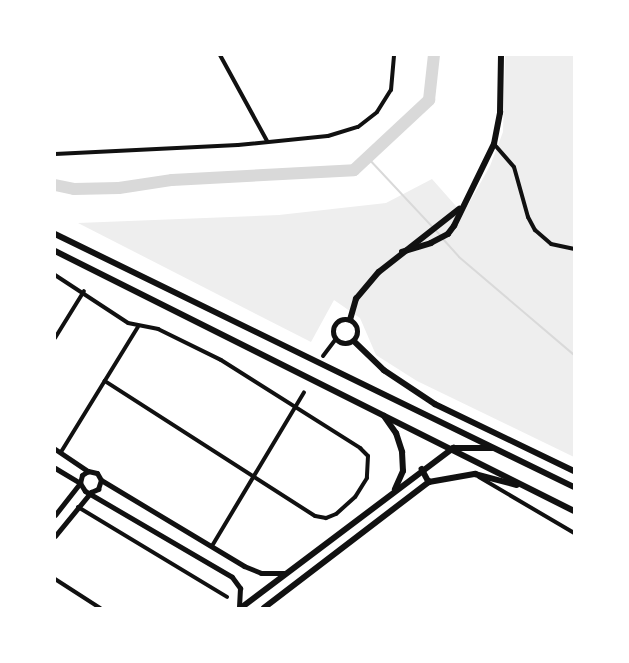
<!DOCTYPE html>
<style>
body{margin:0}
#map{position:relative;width:629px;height:663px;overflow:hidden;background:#fff;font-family:"Roboto Serif",serif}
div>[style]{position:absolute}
.green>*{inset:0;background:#eee}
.stream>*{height:2px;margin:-1px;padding:0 1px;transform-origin:1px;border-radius:1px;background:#d9d9d9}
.river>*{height:12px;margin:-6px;padding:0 6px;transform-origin:6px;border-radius:6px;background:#d9d9d9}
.minor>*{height:4px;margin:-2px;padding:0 2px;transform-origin:2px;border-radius:2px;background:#111}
.tertiary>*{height:5px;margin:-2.5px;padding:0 2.5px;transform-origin:2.5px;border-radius:2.5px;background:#111}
.secondary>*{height:5.5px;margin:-2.75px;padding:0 2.75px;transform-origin:2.75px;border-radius:2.75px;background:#111}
.secondary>.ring{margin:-2.75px;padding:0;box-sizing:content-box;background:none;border:5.5px solid #111;border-radius:50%}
.trunk>*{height:6px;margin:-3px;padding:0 3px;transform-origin:3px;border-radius:3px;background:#111}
span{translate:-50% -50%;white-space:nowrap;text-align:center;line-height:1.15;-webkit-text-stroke:4.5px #fff;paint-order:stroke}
.frame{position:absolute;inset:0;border:56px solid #fff;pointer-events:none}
</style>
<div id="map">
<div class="green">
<i style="clip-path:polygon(505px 55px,574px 55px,574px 457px,417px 381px,376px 355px,360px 318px,334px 300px,311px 342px,78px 223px,279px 215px,386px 203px,432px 179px,463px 214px,490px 166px,503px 132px)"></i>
</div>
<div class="stream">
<i style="left:367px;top:157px;width:107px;rotate:46.9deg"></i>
<i style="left:443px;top:239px;width:24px;rotate:48deg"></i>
<i style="left:459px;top:257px;width:151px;rotate:40.4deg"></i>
</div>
<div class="river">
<i style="left:55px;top:185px;width:19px;rotate:12deg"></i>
<i style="left:74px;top:189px;width:45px;rotate:-1.3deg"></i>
<i style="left:119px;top:188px;width:54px;rotate:-8.6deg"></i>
<i style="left:172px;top:180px;width:182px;rotate:-3.1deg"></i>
<i style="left:354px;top:170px;width:103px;rotate:-43deg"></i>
<i style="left:429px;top:100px;width:45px;rotate:-83.7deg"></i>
</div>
<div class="minor">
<i style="left:220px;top:55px;width:98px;rotate:61.3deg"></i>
<i style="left:494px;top:144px;width:30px;rotate:49deg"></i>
<i style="left:514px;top:167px;width:52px;rotate:74.4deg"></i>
<i style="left:528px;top:217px;width:15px;rotate:62deg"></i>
<i style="left:535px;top:230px;width:21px;rotate:41deg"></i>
<i style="left:551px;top:244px;width:24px;rotate:12deg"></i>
<i style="left:55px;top:154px;width:183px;rotate:-2.8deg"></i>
<i style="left:238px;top:145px;width:90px;rotate:-5.7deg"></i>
<i style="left:328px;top:136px;width:31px;rotate:-17deg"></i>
<i style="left:358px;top:127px;width:24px;rotate:-38deg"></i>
<i style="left:377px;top:112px;width:26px;rotate:-58deg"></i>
<i style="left:391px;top:90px;width:35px;rotate:-85deg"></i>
<i style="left:55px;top:275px;width:87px;rotate:33.3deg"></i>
<i style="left:128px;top:323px;width:31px;rotate:11deg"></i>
<i style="left:158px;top:329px;width:70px;rotate:26.2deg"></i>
<i style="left:221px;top:360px;width:165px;rotate:32.3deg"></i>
<i style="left:360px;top:448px;width:11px;rotate:45deg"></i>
<i style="left:368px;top:456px;width:22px;rotate:93deg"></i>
<i style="left:367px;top:478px;width:22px;rotate:122deg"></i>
<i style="left:355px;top:497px;width:25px;rotate:138deg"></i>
<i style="left:336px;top:514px;width:11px;rotate:158deg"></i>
<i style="left:326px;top:518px;width:11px;rotate:-170deg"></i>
<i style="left:315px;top:516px;width:250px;rotate:-147.3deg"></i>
<i style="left:55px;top:338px;width:55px;rotate:-58.3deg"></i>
<i style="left:323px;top:356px;width:21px;rotate:-53deg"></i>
<i style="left:61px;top:452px;width:147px;rotate:-58.4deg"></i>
<i style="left:479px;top:477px;width:110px;rotate:30.5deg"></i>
<i style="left:78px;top:507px;width:174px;rotate:31.1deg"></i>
<i style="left:212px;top:546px;width:179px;rotate:-59.1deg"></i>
<i style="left:55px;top:579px;width:54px;rotate:32.8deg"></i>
</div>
<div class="tertiary">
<i style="left:55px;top:449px;width:40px;rotate:34deg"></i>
<i style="left:88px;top:471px;width:9px;rotate:13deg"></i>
<i style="left:97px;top:473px;width:8px;rotate:60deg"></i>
<i style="left:101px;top:480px;width:167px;rotate:31deg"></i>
<i style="left:244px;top:566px;width:18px;rotate:22deg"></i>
<i style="left:261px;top:573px;width:24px"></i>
<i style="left:55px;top:468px;width:29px;rotate:31deg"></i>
<i style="left:80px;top:483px;width:9px;rotate:58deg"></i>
<i style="left:85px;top:491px;width:170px;rotate:30.3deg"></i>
<i style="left:232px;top:577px;width:14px;rotate:54deg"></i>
<i style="left:240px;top:588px;width:20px;rotate:93deg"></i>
<i style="left:55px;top:515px;width:41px;rotate:-52deg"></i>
<i style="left:80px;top:483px;width:8px;rotate:-76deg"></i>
<i style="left:82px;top:475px;width:7px;rotate:-34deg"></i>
<i style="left:55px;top:536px;width:57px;rotate:-50.7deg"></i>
<i style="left:91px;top:492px;width:8px;rotate:-23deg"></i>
<i style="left:98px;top:489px;width:9px;rotate:-72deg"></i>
</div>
<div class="secondary">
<i style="left:402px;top:252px;width:30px;rotate:-17deg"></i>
<i style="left:431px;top:243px;width:19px;rotate:-28deg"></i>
<i style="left:448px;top:234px;width:10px;rotate:-53deg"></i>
<i style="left:454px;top:226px;width:91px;rotate:-64deg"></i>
<i style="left:494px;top:144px;width:32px;rotate:-79deg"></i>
<i style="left:500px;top:113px;width:58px;rotate:-89deg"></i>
<i class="ring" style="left:334px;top:320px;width:18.5px;height:18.5px"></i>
<i style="left:350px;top:320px;width:22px;rotate:-74deg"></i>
<i style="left:356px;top:299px;width:35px;rotate:-50deg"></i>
<i style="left:379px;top:272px;width:102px;rotate:-38.2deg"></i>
<i style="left:354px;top:341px;width:42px;rotate:44deg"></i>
<i style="left:384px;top:370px;width:61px;rotate:33.7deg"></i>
<i style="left:435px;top:404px;width:154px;rotate:25.7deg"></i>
<i style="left:422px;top:469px;width:15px;rotate:62deg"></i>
<i style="left:241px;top:608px;width:266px;rotate:-37deg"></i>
<i style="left:453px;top:448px;width:39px"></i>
<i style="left:264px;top:608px;width:208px;rotate:-37.4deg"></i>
<i style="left:429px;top:482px;width:47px;rotate:-9.9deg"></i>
<i style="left:475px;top:474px;width:43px;rotate:14.7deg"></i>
</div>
<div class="trunk">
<i style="left:55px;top:234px;width:577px;rotate:25.99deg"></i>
<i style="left:55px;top:251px;width:580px;rotate:26.61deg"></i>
<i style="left:384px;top:416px;width:21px;rotate:55deg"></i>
<i style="left:396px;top:433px;width:20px;rotate:72deg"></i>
<i style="left:402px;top:452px;width:19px;rotate:87deg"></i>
<i style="left:403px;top:471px;width:20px;rotate:114deg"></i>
</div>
<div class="frame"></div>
</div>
